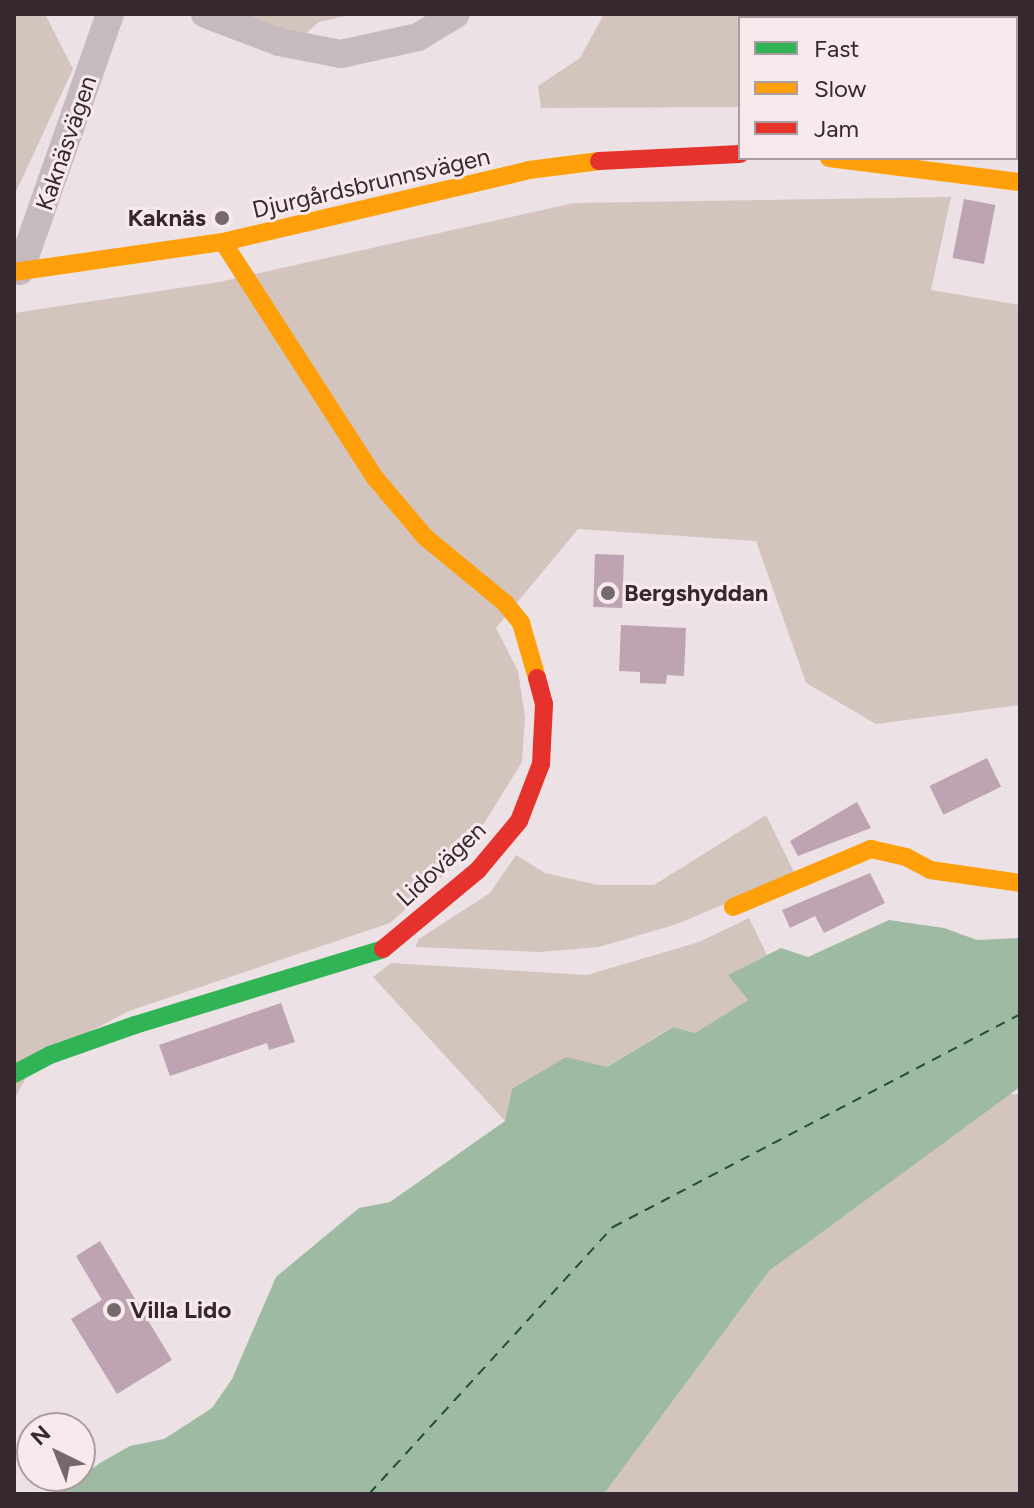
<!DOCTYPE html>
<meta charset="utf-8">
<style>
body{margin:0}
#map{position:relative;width:1034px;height:1508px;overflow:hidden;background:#ece1e4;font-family:Figtree,sans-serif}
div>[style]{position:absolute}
.green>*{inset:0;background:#d3c4be}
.water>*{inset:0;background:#9fbaa3}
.ferry>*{height:2px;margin-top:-1px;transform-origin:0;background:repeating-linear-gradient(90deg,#22532c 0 10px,transparent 0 18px)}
.building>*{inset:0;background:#bea4b2;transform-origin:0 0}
.street>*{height:28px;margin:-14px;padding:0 14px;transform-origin:14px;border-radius:14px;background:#c5babe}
.fast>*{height:18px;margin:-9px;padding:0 9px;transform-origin:9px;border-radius:9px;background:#30b455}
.slow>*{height:18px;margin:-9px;padding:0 9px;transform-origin:9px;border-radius:9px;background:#ff9f0a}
.jam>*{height:18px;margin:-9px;padding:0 9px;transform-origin:9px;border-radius:9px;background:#e5322d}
.dots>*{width:22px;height:22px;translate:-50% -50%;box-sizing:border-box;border:4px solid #f8e9ed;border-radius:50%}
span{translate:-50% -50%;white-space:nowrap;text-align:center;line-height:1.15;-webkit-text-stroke:6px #f8e9ed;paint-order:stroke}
.street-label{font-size:24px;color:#35292f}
.poi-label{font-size:24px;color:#35292f;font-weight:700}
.right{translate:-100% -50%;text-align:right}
.left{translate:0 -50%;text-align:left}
.frame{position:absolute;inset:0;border:16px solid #35292f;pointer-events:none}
.legend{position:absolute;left:738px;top:16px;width:280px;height:144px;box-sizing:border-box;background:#f8e9ed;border:2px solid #aa9ca1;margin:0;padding:10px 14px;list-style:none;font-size:24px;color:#35292f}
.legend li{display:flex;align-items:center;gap:16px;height:40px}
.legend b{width:40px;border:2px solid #aa9ca1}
.north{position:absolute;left:16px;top:1412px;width:80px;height:80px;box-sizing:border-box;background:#f8e9ed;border:2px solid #aa9ca1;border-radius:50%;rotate:317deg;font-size:22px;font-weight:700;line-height:32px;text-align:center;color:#35292f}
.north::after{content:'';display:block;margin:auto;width:28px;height:36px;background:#75696e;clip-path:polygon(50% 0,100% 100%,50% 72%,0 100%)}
</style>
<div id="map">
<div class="green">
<i style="clip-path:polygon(14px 14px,45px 14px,73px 69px,14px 196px)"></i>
<i style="clip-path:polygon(235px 14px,353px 14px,319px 22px,303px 36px)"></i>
<i style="clip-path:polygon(604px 14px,1020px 14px,1020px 42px,1016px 50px,1016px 18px,740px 18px,740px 107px,541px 108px,538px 86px,580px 58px)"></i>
<i style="clip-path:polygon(951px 197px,931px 290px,1020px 305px,1020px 705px,876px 724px,806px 683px,756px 541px,578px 529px,496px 628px,518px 671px,525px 717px,522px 762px,462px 859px,390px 923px,129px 1011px,35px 1060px,14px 1100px,14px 313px,219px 282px,574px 203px)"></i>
<i style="clip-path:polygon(766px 815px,795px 874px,677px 924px,599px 947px,540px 952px,415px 947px,419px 939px,490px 893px,516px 855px,545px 873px,598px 885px,654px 885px)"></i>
<i style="clip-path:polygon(749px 918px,767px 955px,729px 975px,748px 1000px,695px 1033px,672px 1027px,607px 1067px,512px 1089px,505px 1121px,373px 977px,391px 963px,587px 975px,699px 942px)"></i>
<i style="clip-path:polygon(1007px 1094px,1020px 1094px,1020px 1494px,604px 1494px,769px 1271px)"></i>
</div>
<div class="water">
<i style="clip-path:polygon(889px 920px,944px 928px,977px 940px,1020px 938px,1020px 1087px,769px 1271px,604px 1494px,57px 1494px,100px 1463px,130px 1446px,164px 1439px,212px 1408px,232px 1379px,276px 1277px,359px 1208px,390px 1202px,505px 1121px,512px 1089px,566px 1057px,607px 1067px,673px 1027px,695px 1033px,748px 1000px,728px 975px,781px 948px,808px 957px)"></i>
</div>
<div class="ferry">
<i style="left:369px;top:1494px;width:362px;rotate:-47.6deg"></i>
<i style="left:613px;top:1227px;width:459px;rotate:-27.6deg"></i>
</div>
<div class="building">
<i style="left:964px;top:199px;width:32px;height:60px;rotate:11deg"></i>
<i style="left:595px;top:554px;width:29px;height:53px;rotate:2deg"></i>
<i style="clip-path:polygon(621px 625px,686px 628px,684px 676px,667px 675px,666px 684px,640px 683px,640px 672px,619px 671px)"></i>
<i style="left:987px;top:758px;width:32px;height:64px;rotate:64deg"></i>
<i style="clip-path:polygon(857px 802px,871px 828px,798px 856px,790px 841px)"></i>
<i style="clip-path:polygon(870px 873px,885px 903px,824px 933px,815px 916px,790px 928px,782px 910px)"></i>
<i style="clip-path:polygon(281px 1003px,295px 1042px,269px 1050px,267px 1043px,170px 1076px,159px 1045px)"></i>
<i style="clip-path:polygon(100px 1241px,172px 1360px,117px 1394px,71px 1319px,102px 1300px,76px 1256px)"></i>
</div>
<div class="street">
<i style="left:205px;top:14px;width:79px;rotate:20.7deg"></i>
<i style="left:279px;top:42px;width:63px;rotate:11deg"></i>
<i style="left:341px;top:54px;width:79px;rotate:-12.4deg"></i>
<i style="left:418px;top:37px;width:44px;rotate:-31.2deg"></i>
<i style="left:20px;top:271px;width:272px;rotate:-70.7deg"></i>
</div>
<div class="fast">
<i style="left:14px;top:1074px;width:41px;rotate:-27.8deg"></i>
<i style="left:50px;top:1055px;width:90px;rotate:-19.4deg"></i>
<i style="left:135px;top:1025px;width:259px;rotate:-17deg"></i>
</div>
<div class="slow">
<i style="left:829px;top:158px;width:193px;rotate:7.2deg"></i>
<i style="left:223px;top:242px;width:282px;rotate:57.2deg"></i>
<i style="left:376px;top:479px;width:76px;rotate:49.8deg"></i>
<i style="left:425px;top:537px;width:104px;rotate:39.5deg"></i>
<i style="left:505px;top:603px;width:26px;rotate:51deg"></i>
<i style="left:521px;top:623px;width:57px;rotate:73.8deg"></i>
<i style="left:14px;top:272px;width:211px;rotate:-8.2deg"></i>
<i style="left:223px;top:242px;width:314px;rotate:-13.2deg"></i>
<i style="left:529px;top:170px;width:71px;rotate:-7.3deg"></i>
<i style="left:733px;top:907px;width:150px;rotate:-22.8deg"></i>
<i style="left:871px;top:849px;width:36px;rotate:13deg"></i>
<i style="left:906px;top:857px;width:27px;rotate:28deg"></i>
<i style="left:930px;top:870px;width:91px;rotate:8.2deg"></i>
</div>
<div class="jam">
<i style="left:599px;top:161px;width:141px;rotate:-2.8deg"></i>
<i style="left:383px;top:949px;width:124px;rotate:-39.7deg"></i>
<i style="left:478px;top:870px;width:64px;rotate:-50.1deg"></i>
<i style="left:519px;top:821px;width:61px;rotate:-68.9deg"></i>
<i style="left:541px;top:764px;width:60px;rotate:-87.1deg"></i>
<i style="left:544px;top:704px;width:27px;rotate:-105deg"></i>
</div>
<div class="dots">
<i style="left:222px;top:218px;background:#75696e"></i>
<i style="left:608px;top:593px;background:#75696e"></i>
<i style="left:114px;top:1310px;background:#75696e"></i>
</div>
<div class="street-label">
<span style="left:66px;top:143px;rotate:-71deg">Kaknäsvägen</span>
<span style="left:371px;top:183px;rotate:-13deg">Djurgårdsbrunnsvägen</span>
<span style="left:441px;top:864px;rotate:-43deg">Lidovägen</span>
</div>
<div class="poi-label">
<span class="right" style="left:206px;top:218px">Kaknäs</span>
<span class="left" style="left:624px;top:593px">Bergshyddan</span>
<span class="left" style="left:130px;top:1310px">Villa Lido</span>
</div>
<div class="frame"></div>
<ul class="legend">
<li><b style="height:10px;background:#30b455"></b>Fast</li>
<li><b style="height:10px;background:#ff9f0a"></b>Slow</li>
<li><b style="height:10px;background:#e5322d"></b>Jam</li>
</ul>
<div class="north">N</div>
</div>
